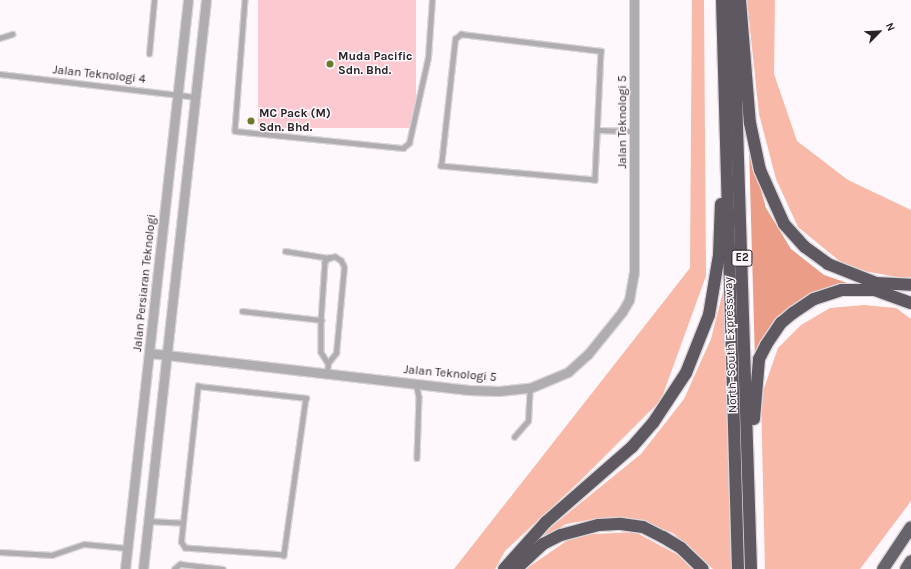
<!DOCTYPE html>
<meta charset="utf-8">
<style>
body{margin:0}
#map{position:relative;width:911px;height:569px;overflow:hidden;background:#fef7fb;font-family:Karla,sans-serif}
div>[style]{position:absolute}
.green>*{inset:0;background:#f8b9a8}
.forest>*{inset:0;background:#ec9d88}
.building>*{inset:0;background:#fdc9d1;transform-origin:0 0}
.roads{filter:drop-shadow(1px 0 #dbd5d9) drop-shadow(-1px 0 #dbd5d9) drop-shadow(0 1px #dbd5d9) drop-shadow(0 -1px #dbd5d9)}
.service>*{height:4.5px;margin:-2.25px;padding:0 2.25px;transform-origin:2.25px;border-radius:2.25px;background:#b0adb1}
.minor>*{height:9px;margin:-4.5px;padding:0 4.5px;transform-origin:4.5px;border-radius:4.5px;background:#b0adb1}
.trunk>*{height:12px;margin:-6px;padding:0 6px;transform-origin:6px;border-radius:6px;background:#68646c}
.motorway>*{height:12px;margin:-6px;padding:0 6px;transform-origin:6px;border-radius:6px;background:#5e5861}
.dots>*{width:11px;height:11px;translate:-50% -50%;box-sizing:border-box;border:2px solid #fef7fb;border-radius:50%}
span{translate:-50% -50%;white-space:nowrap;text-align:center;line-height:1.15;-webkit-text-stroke:3px #fef7fb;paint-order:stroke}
.shield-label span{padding:1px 3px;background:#fef7fb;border:1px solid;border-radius:3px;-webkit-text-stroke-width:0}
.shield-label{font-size:11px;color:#262225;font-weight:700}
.poi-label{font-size:12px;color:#262225;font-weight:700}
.left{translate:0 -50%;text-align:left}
.street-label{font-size:12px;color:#262225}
.north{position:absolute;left:859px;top:12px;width:40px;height:40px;-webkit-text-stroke:3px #fef7fb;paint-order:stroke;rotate:66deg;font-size:11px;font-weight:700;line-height:16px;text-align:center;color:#262225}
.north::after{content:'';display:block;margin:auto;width:14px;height:18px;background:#262225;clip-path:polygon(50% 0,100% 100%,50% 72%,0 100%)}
</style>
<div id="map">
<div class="green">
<i style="clip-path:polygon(692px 0,704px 0,706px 276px,661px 400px,580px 481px,505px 551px,495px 569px,454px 569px,690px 268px)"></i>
<i style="clip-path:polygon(747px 0,775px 0,774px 74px,797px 141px,848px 180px,911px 210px,911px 277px,902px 278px,848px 268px,798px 227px,776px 179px,759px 114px)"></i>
<i style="clip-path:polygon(724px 288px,733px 569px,713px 569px,673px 533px,637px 520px,600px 518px,566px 524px,535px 543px,535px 540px,641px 454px,684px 399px,711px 339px)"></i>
<i style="clip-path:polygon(864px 305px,896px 308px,911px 319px,911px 501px,860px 569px,765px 569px,761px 397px,778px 348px,801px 325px,830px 308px)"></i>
<i style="clip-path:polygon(635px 532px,678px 555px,692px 569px,526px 569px,575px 535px)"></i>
</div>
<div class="forest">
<i style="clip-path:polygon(749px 147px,766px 208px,791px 249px,824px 275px,859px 287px,815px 295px,790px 307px,772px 328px,755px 361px)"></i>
</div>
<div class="building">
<i style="left:258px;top:0;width:158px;height:128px"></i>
</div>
<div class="roads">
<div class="service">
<i style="left:245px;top:0;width:131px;rotate:94.4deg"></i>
<i style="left:235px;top:131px;width:169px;rotate:5.8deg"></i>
<i style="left:403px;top:148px;width:8px;rotate:-40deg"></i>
<i style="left:409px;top:143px;width:88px;rotate:-77.5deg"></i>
<i style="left:428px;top:57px;width:57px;rotate:-86deg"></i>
<i style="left:461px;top:34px;width:141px;rotate:6.9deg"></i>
<i style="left:601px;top:51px;width:129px;rotate:92.7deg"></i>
<i style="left:595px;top:180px;width:155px;rotate:-174.8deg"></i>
<i style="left:441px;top:166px;width:128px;rotate:-83.7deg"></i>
<i style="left:455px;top:39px;width:8px;rotate:-40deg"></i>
<i style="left:0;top:38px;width:13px;rotate:-18deg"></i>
<i style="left:149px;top:54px;width:54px;rotate:-84.7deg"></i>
<i style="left:0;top:74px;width:197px;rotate:6.7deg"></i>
<i style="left:598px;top:130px;width:36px;rotate:2deg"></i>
<i style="left:285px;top:251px;width:45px;rotate:9deg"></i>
<i style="left:242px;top:311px;width:80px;rotate:6.5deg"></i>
<i style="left:327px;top:373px;width:10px;rotate:-84deg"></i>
<i style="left:328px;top:363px;width:13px;rotate:-51deg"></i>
<i style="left:336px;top:353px;width:86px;rotate:-84.7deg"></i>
<i style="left:344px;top:267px;width:7px;rotate:-117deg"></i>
<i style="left:341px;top:261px;width:7px;rotate:-146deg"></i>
<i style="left:335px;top:257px;width:6px;rotate:171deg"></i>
<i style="left:329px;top:258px;width:6px;rotate:135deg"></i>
<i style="left:325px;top:262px;width:58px;rotate:93.9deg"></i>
<i style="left:321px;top:320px;width:32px;rotate:90deg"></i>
<i style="left:321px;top:352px;width:13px;rotate:58deg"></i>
<i style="left:416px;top:383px;width:14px;rotate:78deg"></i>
<i style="left:419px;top:397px;width:61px;rotate:91.9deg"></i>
<i style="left:514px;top:437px;width:21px;rotate:-49deg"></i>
<i style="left:528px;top:421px;width:33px;rotate:-87deg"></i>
<i style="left:148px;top:521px;width:35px;rotate:3deg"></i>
<i style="left:183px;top:523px;width:138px;rotate:-83.8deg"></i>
<i style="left:198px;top:386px;width:109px;rotate:6.3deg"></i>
<i style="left:306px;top:398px;width:159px;rotate:98deg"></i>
<i style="left:284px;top:555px;width:99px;rotate:-176deg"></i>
<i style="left:185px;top:548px;width:7px;rotate:-124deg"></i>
<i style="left:181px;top:542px;width:19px;rotate:-84deg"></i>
<i style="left:0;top:552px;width:52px;rotate:3.3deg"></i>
<i style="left:52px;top:555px;width:34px;rotate:-19deg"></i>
<i style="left:84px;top:544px;width:43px;rotate:5.3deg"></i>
<i style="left:174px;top:569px;width:8px;rotate:-40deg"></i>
<i style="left:180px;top:564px;width:43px;rotate:6.6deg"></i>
</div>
<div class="minor">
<i style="left:149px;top:353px;width:322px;rotate:6.6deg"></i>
<i style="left:469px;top:390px;width:30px;rotate:2deg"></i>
<i style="left:499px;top:391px;width:31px;rotate:-6deg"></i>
<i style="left:530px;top:388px;width:41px;rotate:-22.8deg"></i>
<i style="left:568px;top:372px;width:27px;rotate:-42deg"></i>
<i style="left:588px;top:354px;width:54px;rotate:-51deg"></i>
<i style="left:622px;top:312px;width:14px;rotate:-60deg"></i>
<i style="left:629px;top:300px;width:28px;rotate:-80deg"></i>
<i style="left:634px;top:272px;width:272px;rotate:-90deg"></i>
<i style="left:125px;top:569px;width:572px;rotate:-83.68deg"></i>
<i style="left:143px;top:569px;width:572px;rotate:-83.68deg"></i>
</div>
<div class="trunk">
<i style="left:883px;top:569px;width:50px;rotate:-56.3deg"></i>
<i style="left:906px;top:569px;width:9px;rotate:-58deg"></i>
</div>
<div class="motorway">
<i style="left:722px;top:0;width:569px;rotate:88.39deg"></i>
<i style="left:733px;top:0;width:569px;rotate:88.19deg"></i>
<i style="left:740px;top:0;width:123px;rotate:85.4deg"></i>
<i style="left:750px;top:123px;width:48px;rotate:78deg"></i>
<i style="left:760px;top:170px;width:59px;rotate:66deg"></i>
<i style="left:784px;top:224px;width:31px;rotate:48deg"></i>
<i style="left:805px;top:247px;width:29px;rotate:36deg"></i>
<i style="left:828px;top:264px;width:52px;rotate:21.6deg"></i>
<i style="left:876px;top:283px;width:35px;rotate:3deg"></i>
<i style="left:754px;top:419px;width:60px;rotate:-85.2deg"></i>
<i style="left:759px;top:359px;width:16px;rotate:-63deg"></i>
<i style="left:766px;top:345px;width:27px;rotate:-56deg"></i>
<i style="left:781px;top:323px;width:16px;rotate:-40deg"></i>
<i style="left:793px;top:313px;width:25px;rotate:-34deg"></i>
<i style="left:814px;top:299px;width:29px;rotate:-18deg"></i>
<i style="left:842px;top:290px;width:33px"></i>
<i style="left:875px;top:290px;width:38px;rotate:20deg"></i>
<i style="left:504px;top:569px;width:63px;rotate:-48.2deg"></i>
<i style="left:546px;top:522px;width:114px;rotate:-41.1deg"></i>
<i style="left:632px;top:447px;width:32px;rotate:-49deg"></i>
<i style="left:653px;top:423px;width:60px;rotate:-56.6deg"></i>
<i style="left:686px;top:373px;width:62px;rotate:-68.4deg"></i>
<i style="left:709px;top:315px;width:61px;rotate:-80.5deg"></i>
<i style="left:719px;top:255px;width:51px;rotate:-87.8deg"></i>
<i style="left:516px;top:569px;width:37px;rotate:-43deg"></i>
<i style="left:543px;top:544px;width:20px;rotate:-27deg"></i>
<i style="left:561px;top:535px;width:39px;rotate:-15deg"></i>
<i style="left:599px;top:525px;width:22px;rotate:-3deg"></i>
<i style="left:621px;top:524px;width:22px;rotate:8deg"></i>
<i style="left:643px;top:527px;width:22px;rotate:27deg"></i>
<i style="left:663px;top:537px;width:21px;rotate:31deg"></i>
<i style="left:681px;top:548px;width:30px;rotate:44deg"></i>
</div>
</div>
<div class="dots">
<i style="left:330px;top:64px;background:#6b7a28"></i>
<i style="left:251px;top:121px;background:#6b7a28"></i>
</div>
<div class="shield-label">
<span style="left:742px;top:258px">E2</span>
</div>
<div class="poi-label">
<span class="left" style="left:338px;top:64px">Muda Pacific<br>Sdn. Bhd.</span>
<span class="left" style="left:259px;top:121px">MC Pack (M)<br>Sdn. Bhd.</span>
</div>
<div class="street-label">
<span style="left:99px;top:75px;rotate:6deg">Jalan Teknologi 4</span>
<span style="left:623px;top:122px;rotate:-90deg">Jalan Teknologi 5</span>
<span style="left:145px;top:283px;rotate:-84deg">Jalan Persiaran Teknologi</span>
<span style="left:731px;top:345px;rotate:-92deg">North–South Expressway</span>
<span style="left:450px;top:374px;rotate:5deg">Jalan Teknologi 5</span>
</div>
<div class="north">N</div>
</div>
